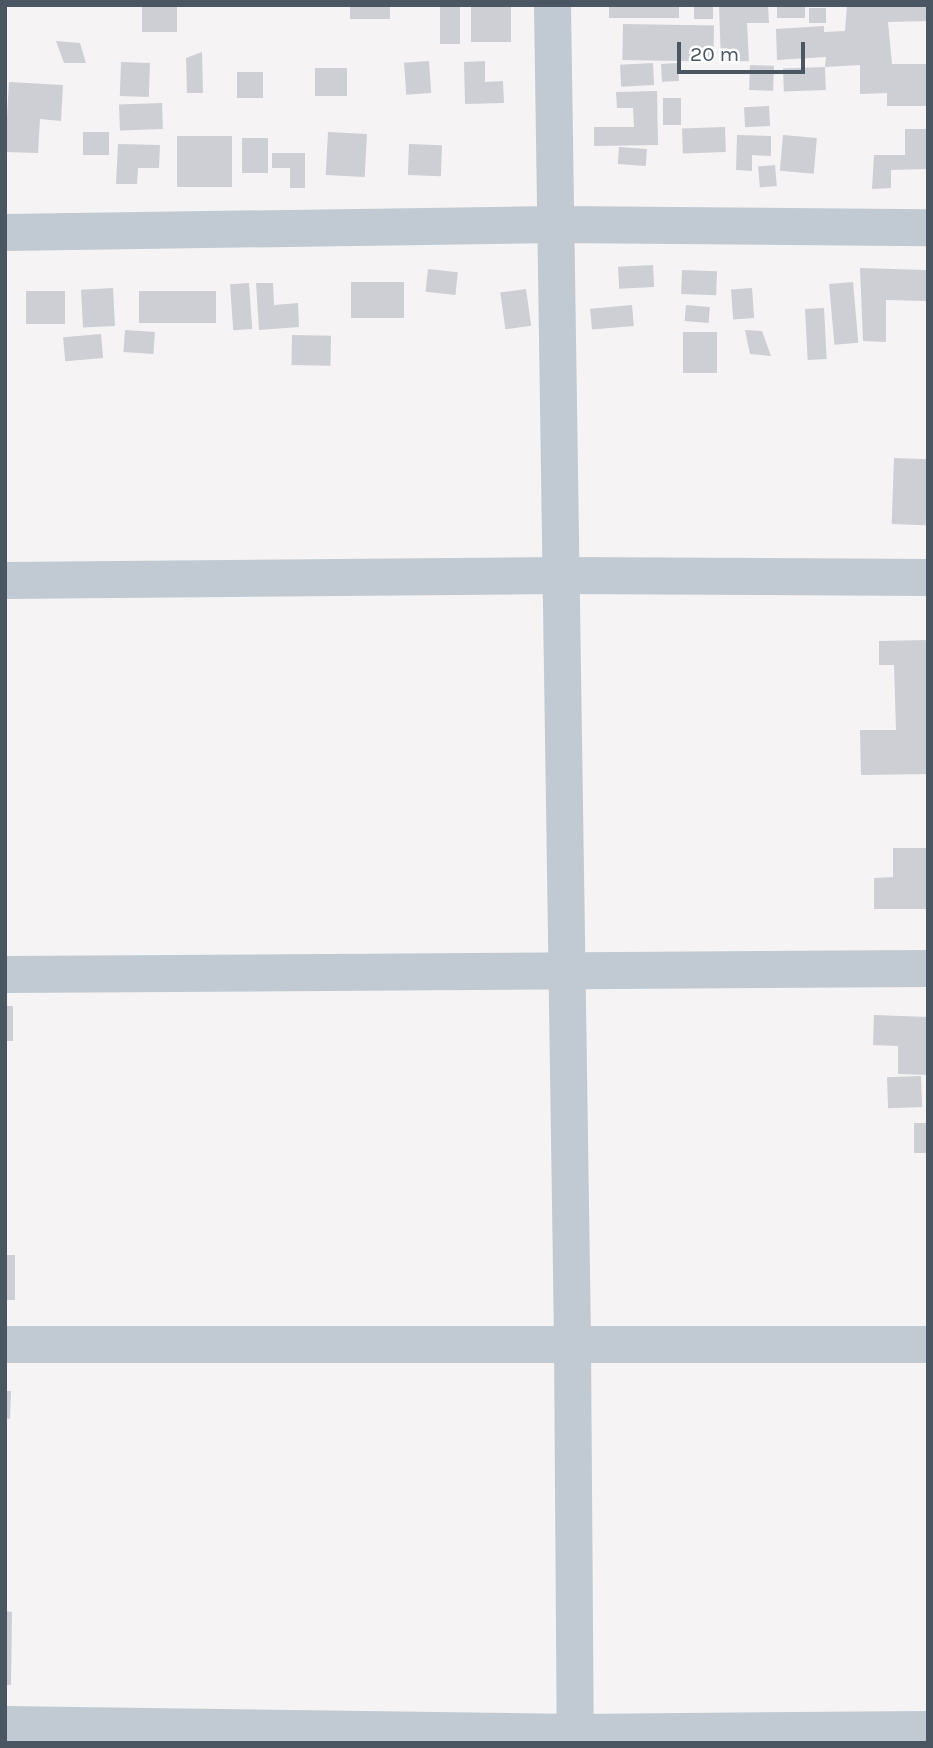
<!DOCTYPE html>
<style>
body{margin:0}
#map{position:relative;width:933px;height:1748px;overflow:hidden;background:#f5f3f3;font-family:Karla,sans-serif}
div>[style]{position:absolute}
.building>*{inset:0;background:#cdcfd5;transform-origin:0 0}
.street>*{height:37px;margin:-18.5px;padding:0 18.5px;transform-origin:18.5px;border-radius:18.5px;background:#c1cad2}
span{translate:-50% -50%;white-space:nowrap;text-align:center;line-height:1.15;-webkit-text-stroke:7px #fff;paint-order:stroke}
.frame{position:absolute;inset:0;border:7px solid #4a5661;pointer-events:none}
.scale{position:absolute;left:677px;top:42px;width:128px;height:32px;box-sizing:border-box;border:4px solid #4a5661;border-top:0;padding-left:9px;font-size:21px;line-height:24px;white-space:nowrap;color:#4a5661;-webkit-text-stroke:5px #fff;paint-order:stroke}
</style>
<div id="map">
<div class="building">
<i style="left:142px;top:5px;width:35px;height:27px"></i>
<i style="left:350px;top:5px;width:40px;height:14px"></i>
<i style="left:440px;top:5px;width:20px;height:39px"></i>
<i style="left:471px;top:5px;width:40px;height:37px"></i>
<i style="left:609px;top:5px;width:70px;height:13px"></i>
<i style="left:694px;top:5px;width:19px;height:14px"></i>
<i style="clip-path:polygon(719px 5px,768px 5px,769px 23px,747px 23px,749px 61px,721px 62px)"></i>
<i style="left:777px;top:5px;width:28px;height:13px"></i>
<i style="clip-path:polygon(847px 5px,928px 5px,928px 21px,888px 22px,892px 64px,928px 64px,928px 106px,887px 106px,887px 93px,860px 94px,860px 65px,825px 67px,826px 57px,777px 60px,776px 29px,824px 26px,824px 32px,845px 31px)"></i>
<i style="left:809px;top:8px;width:17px;height:15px"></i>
<i style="left:623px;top:24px;width:91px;height:36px;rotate:1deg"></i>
<i style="clip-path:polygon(56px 41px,80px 43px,86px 63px,64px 63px)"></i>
<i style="clip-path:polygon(202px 52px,203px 93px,187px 93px,186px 58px)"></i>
<i style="left:429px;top:61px;width:32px;height:25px;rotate:86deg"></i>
<i style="clip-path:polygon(485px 61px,485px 82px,503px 81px,504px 103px,465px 104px,464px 62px)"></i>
<i style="left:121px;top:62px;width:29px;height:34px;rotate:2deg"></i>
<i style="left:653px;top:63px;width:22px;height:33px;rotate:87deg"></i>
<i style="left:678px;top:63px;width:18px;height:17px;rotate:87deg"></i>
<i style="left:750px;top:65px;width:24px;height:25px;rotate:2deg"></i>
<i style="left:825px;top:67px;width:23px;height:42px;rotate:88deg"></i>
<i style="left:347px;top:68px;width:28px;height:32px;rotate:90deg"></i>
<i style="left:237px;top:72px;width:26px;height:26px"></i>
<i style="clip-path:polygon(9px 82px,63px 85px,61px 121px,40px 119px,38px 153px,5px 152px)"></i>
<i style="clip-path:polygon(657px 91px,658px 145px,594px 146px,594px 127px,634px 127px,633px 108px,617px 108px,616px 92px)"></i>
<i style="left:663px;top:98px;width:18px;height:27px"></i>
<i style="left:162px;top:103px;width:26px;height:43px;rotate:88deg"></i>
<i style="left:769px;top:106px;width:20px;height:25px;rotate:87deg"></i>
<i style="left:725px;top:127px;width:25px;height:43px;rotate:88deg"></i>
<i style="clip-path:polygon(905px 129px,928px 129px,927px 169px,891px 170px,891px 188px,872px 189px,874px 155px,905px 155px)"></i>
<i style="left:83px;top:132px;width:26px;height:23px"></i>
<i style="left:328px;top:132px;width:39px;height:43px;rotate:3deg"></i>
<i style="clip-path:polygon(737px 135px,771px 136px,771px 156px,752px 155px,752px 171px,736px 170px)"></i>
<i style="left:783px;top:135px;width:34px;height:36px;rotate:5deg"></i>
<i style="left:177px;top:136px;width:55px;height:51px"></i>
<i style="left:242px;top:138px;width:26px;height:35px"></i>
<i style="clip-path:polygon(118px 144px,160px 145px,159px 168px,138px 168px,137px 184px,116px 184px)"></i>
<i style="left:409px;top:144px;width:33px;height:31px;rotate:2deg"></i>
<i style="left:619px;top:147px;width:28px;height:17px;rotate:4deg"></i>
<i style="clip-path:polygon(272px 153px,305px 153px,305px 188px,290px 188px,290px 168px,272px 168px)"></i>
<i style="left:775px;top:165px;width:21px;height:17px;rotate:85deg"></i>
<i style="left:653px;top:265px;width:22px;height:35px;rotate:87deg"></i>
<i style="clip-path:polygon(860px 268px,927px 270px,927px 301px,886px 300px,886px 342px,863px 341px)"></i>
<i style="left:428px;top:269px;width:30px;height:23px;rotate:6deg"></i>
<i style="left:682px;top:270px;width:35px;height:24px;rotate:2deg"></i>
<i style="left:404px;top:282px;width:36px;height:53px;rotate:90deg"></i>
<i style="left:853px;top:282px;width:61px;height:24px;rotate:85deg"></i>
<i style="left:249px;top:283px;width:46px;height:19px;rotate:86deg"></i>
<i style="clip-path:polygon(256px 283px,273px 283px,274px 305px,298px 303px,299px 327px,259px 330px)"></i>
<i style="left:113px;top:288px;width:38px;height:32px;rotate:87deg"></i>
<i style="left:752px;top:288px;width:30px;height:21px;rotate:86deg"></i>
<i style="left:526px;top:289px;width:37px;height:26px;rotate:82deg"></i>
<i style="left:26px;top:291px;width:39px;height:33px"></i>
<i style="left:139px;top:291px;width:77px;height:32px"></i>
<i style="left:632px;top:305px;width:21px;height:42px;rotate:85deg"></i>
<i style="left:686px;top:305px;width:24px;height:16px;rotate:5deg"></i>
<i style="left:824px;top:308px;width:51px;height:19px;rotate:87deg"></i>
<i style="left:125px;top:330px;width:30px;height:22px;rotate:4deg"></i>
<i style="clip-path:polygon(745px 330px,762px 331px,771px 356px,750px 354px)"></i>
<i style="left:683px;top:332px;width:34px;height:41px"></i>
<i style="left:101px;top:334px;width:24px;height:38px;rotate:85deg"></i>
<i style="left:292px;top:335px;width:39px;height:30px;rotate:1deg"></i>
<i style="left:894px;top:458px;width:34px;height:66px;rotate:2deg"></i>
<i style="clip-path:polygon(928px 640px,928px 774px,861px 775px,860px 730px,896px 730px,894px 665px,879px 665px,879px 641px)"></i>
<i style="clip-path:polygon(893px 848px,928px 848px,928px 909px,874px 909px,874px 878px,893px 877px)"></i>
<i style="left:5px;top:1006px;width:8px;height:35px"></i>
<i style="clip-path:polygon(874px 1015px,928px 1017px,928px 1075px,898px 1074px,898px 1046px,873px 1045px)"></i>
<i style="left:921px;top:1076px;width:31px;height:34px;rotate:88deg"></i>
<i style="left:914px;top:1123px;width:14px;height:30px"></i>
<i style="left:5px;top:1255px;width:10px;height:45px"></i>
<i style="clip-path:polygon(5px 1391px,11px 1391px,10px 1419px,5px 1418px)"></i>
<i style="clip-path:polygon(5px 1611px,12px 1612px,11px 1685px,5px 1685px)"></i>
</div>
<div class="street">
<i style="left:552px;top:5px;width:1337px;rotate:89.14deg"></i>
<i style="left:572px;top:1342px;width:401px;rotate:89.6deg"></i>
<i style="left:5px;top:232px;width:550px;rotate:-0.83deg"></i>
<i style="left:555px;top:224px;width:373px;rotate:0.5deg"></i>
<i style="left:5px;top:580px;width:554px;rotate:-0.52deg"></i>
<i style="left:559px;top:575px;width:369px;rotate:0.3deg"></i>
<i style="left:5px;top:974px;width:923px;rotate:-0.37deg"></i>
<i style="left:5px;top:1344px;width:923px"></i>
<i style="left:5px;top:1724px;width:570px;rotate:0.8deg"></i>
<i style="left:575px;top:1732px;width:353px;rotate:-0.5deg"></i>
</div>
<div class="frame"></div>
<div class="scale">20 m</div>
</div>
